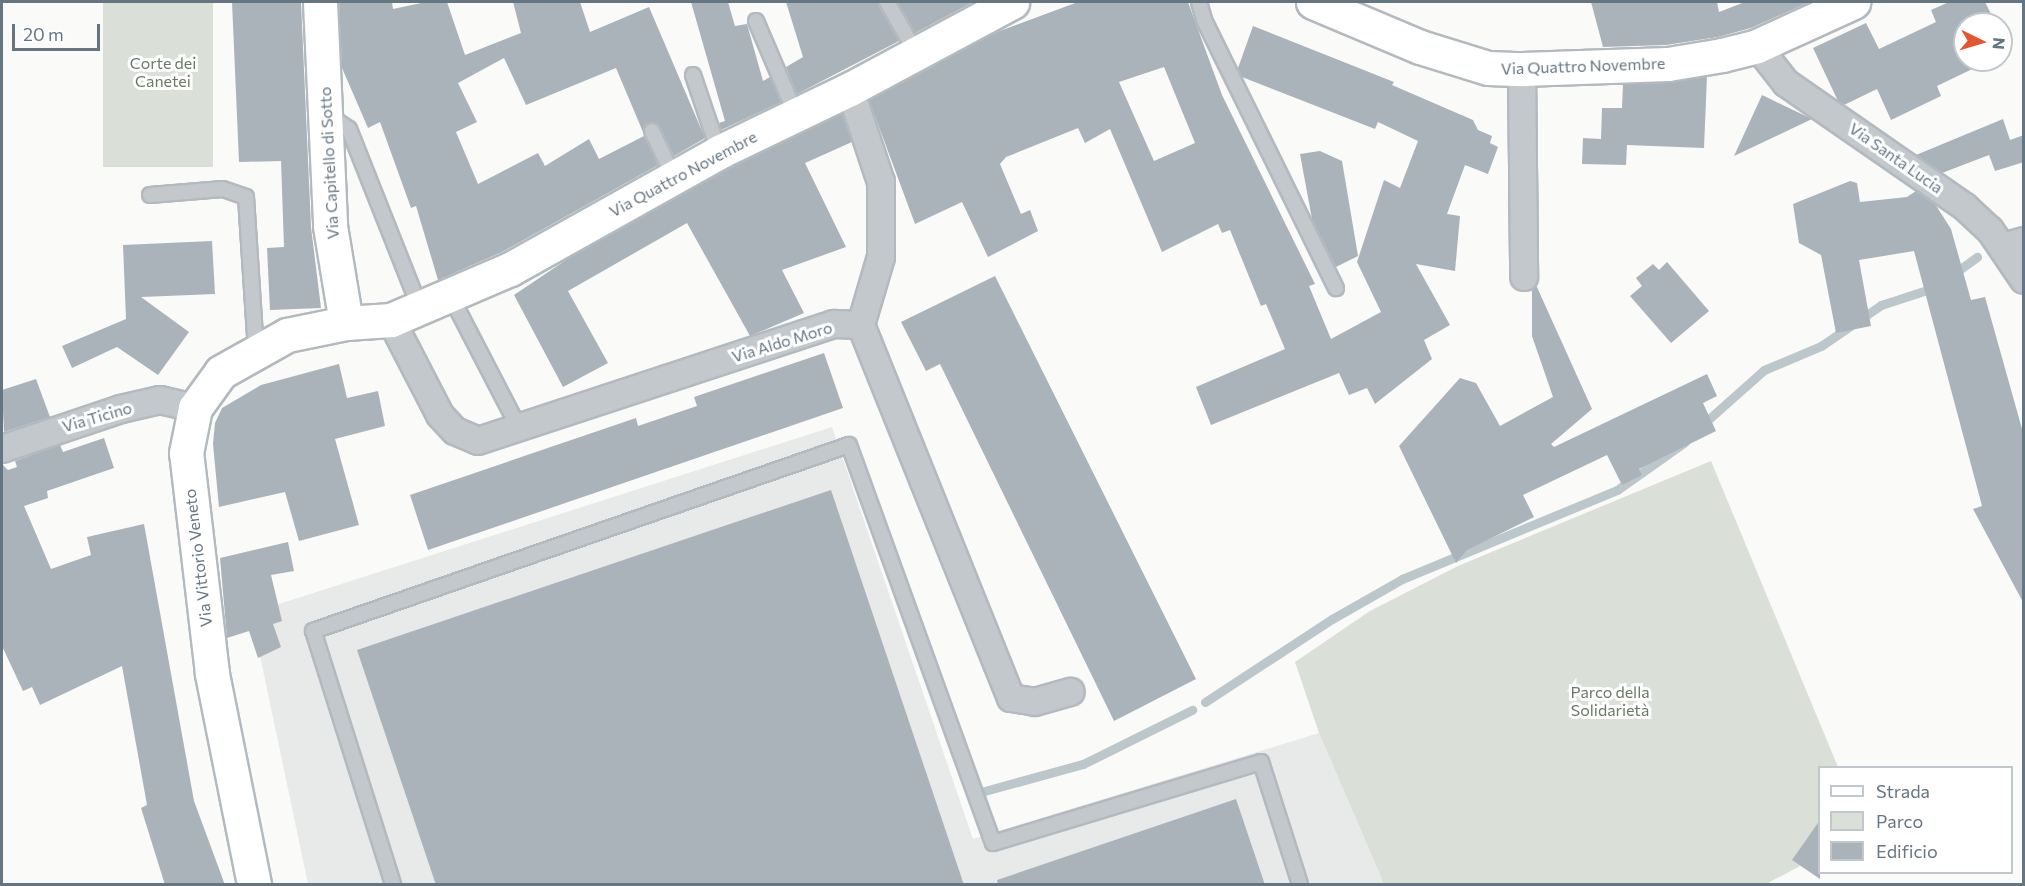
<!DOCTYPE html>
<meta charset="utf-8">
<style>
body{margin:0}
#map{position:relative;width:2025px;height:886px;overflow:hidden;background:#fafaf8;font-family:Commissioner,sans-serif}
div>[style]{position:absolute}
.built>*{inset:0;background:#e8e9e9}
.green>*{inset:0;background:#dadfd7;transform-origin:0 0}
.stream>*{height:9px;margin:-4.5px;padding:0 4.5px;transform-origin:4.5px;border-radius:4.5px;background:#bbc7cb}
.building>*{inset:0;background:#aab3b9}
.roads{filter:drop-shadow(2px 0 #b3babf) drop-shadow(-2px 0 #b3babf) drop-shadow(0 2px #b3babf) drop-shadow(0 -2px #b3babf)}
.lane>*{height:14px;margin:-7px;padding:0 7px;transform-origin:7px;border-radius:7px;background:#c3c8cc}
.street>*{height:26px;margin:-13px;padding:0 13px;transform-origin:13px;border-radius:13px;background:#c3c8cc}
.secondary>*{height:33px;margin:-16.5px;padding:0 16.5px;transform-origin:16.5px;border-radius:16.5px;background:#fff}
span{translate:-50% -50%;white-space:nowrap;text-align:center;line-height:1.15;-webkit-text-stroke:6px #fff;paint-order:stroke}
.park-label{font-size:16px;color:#687a64}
.street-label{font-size:16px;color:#657683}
.frame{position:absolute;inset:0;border:3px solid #657683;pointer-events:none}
.legend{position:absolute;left:1818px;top:766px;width:195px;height:108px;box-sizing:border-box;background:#fff;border:2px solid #c1c8cd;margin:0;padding:8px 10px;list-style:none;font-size:18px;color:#657683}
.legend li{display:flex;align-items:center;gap:12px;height:30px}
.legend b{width:30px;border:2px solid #c1c8cd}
.north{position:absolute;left:1953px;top:12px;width:60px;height:60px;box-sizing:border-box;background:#fff;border:2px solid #c1c8cd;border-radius:50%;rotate:95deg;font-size:16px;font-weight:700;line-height:24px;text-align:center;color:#657683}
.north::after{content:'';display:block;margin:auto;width:21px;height:27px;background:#e4572e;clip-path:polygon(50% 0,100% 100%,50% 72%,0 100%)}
.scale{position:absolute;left:12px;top:24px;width:88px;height:27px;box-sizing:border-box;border:3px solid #657683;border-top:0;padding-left:8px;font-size:18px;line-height:21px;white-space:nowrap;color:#657683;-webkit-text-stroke:4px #fff;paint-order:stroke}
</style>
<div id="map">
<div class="built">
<i style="clip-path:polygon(832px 427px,973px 839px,1319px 733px,1384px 884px,308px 884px,251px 613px)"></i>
</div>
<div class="green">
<i style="left:103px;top:2px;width:110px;height:165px"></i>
<i style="clip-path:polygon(1711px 461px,1838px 767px,1820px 768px,1819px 856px,1766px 884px,1384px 884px,1319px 733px,1295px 662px,1370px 611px,1458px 566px)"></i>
</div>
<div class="stream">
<i style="left:1952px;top:275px;width:31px;rotate:-36deg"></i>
<i style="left:1701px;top:426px;width:84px;rotate:-41.6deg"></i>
<i style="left:1764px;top:370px;width:62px;rotate:-22.8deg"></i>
<i style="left:1821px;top:346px;width:73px;rotate:-34.3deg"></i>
<i style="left:1881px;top:305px;width:58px;rotate:-18.1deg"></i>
<i style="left:1205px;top:702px;width:152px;rotate:-33.2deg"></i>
<i style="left:1332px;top:619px;width:81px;rotate:-29.7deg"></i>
<i style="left:1402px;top:579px;width:233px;rotate:-22.5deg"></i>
<i style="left:1617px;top:490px;width:83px;rotate:-35.2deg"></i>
<i style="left:981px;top:792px;width:106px;rotate:-15.4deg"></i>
<i style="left:1083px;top:764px;width:122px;rotate:-26.4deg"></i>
</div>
<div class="building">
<i style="clip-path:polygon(232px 2px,301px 2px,311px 227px,321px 308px,270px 310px,267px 248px,284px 247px,281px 161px,239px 162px)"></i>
<i style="clip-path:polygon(339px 2px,392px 2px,393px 9px,426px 2px,447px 2px,465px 55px,521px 33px,513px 2px,580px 2px,590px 32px,649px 7px,705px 138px,674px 156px,658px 124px,648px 123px,643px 132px,616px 68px,526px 105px,504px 58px,458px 83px,477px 122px,456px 132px,478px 184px,538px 153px,545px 166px,589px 139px,599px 159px,644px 136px,658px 165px,502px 252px,438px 280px,416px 206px,411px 208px,380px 122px,368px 128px,342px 68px)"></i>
<i style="clip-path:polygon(691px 2px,728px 2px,735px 26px,747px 24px,763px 81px,770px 77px,781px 102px,721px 130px,719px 123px,725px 121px)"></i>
<i style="clip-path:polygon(786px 2px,878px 2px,899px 41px,797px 94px,786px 67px,803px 57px)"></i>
<i style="clip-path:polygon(897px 2px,973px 2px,915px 33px)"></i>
<i style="clip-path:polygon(evenodd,1078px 2px,1188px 2px,1222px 95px,1315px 284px,1309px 286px,1331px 339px,1381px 312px,1357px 262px,1384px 180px,1400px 188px,1418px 141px,1378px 122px,1375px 129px,1242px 77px,1238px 68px,1253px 26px,1394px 82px,1392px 85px,1473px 120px,1478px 130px,1492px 136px,1490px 143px,1498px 147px,1488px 174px,1465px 165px,1447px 214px,1460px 216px,1455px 271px,1416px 264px,1450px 325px,1424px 340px,1432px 359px,1375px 404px,1367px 388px,1349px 395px,1339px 373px,1211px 425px,1196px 387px,1285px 349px,1266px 304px,1261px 306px,1230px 230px,1222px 233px,1218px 224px,1162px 252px,1110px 129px,1085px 143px,1078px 128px,1006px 157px,1000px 164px,1021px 214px,1030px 210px,1038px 231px,988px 257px,962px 202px,915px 224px,869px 100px,997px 32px,1078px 2px,1164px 67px,1195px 143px,1154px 161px,1119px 82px,1164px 67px)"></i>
<i style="clip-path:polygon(1591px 2px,1717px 2px,1719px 12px,1745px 2px,1809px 2px,1751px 28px,1718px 37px,1666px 45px,1603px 47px)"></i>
<i style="clip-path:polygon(1949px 2px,1985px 2px,1996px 24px,1965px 24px,1965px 60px,1991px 60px,1937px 86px,1941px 96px,1891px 120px,1877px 89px,1844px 105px,1838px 101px,1813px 48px,1866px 23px,1879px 49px,1936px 22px,1931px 10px)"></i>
<i style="clip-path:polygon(1707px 76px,1704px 148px,1627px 145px,1626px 165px,1582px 164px,1583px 138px,1601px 139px,1602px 108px,1622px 108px,1623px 84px)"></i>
<i style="clip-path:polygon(1762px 95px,1812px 119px,1734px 156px)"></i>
<i style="clip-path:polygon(842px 113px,852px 142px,805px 163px,846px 247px,782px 270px,804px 313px,750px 336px,687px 223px,568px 291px,608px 363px,563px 387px,514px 295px,575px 254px,728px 169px)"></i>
<i style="clip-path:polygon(2003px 119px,2010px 140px,2024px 135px,2024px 162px,1995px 171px,1989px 155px,1942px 173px,1916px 155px)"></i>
<i style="clip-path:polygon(1320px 151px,1342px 161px,1358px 256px,1336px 267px,1312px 219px,1300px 154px)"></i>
<i style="clip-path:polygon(1850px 181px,1857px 183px,1860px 202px,1907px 197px,1916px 191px,1935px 204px,1951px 229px,1971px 300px,1985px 297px,2024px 436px,2024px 604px,1973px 509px,1982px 506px,1914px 251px,1859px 260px,1871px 326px,1836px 333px,1821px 255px,1799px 243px,1793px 204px)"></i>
<i style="clip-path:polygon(212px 241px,215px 294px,141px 297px,189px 332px,158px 375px,117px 347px,72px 368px,62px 346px,126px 319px,123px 245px)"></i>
<i style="clip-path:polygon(1667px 262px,1709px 311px,1671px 343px,1630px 296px,1642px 286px,1636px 278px,1653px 264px,1659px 270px)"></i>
<i style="clip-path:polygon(995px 276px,1196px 679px,1114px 721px,940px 364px,926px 371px,901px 322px)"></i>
<i style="clip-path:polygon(1536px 285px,1592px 409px,1551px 444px,1554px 447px,1707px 374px,1717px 396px,1703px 403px,1716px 431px,1639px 469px,1642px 475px,1622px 485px,1607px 455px,1523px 495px,1534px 517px,1467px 550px,1456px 563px,1399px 446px,1460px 378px,1476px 383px,1500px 426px,1553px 397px,1532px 336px,1532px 290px)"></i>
<i style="clip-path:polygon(824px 353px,843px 408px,428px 550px,410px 495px,636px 418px,638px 426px,697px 406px,694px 397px)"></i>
<i style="clip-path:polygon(339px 364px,347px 398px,378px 391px,385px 426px,335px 439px,359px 525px,299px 541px,285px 492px,219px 507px,213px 444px,215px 423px,222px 408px,261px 385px)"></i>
<i style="clip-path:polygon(36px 379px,50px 417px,4px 432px,2px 390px)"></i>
<i style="clip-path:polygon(104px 438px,114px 468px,47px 491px,48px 498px,24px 506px,51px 569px,91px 555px,87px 537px,144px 524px,194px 801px,225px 885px,165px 885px,141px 808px,147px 805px,122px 666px,40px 705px,32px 687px,23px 691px,2px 646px,2px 464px,8px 470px,17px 467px,15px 461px,60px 445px,63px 452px)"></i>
<i style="clip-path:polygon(831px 490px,964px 885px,436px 885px,357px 650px)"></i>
<i style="clip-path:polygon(288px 542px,294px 571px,271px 575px,282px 621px,273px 624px,281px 647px,258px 658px,249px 631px,227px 638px,220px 558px)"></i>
<i style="clip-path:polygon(1236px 799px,1265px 885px,998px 885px,997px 880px)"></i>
<i style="clip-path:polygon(1820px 820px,1820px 879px,1792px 860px)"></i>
</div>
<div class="roads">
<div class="lane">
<i style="left:887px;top:2px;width:60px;rotate:60deg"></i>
<i style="left:1199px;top:2px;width:19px;rotate:74deg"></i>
<i style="left:1204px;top:20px;width:299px;rotate:63.8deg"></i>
<i style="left:756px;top:21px;width:102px;rotate:66.9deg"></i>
<i style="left:693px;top:75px;width:81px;rotate:71.3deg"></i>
<i style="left:329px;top:127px;width:10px;rotate:-37deg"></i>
<i style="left:337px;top:121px;width:14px;rotate:34deg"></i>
<i style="left:349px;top:129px;width:193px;rotate:68.4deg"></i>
<i style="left:652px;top:131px;width:40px;rotate:65deg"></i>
<i style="left:150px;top:195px;width:73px;rotate:-4.7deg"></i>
<i style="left:223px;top:189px;width:24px;rotate:19deg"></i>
<i style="left:246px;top:197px;width:153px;rotate:86.3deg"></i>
<i style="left:450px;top:295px;width:152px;rotate:62.6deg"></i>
<i style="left:393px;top:884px;width:265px;rotate:-107.5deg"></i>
<i style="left:313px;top:631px;width:567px;rotate:-19.14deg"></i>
<i style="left:849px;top:445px;width:423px;rotate:70.1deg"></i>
<i style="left:993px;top:843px;width:280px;rotate:-16.8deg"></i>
<i style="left:1261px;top:762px;width:128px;rotate:72.3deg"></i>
</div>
<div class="street">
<i style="left:1757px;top:46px;width:47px;rotate:51.9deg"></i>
<i style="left:1786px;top:83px;width:218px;rotate:34.7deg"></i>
<i style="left:1965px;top:207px;width:34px;rotate:43deg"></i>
<i style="left:1990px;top:230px;width:60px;rotate:55.8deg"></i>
<i style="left:1522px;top:69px;width:208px;rotate:89.4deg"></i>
<i style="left:850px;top:89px;width:98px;rotate:71.6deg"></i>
<i style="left:881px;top:182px;width:75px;rotate:90deg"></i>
<i style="left:881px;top:257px;width:71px;rotate:106.4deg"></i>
<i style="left:2003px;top:247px;width:22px;rotate:-16deg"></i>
<i style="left:391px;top:320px;width:107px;rotate:62.7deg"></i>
<i style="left:440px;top:415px;width:22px;rotate:47deg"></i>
<i style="left:455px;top:431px;width:25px;rotate:23deg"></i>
<i style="left:478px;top:441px;width:375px;rotate:-18.2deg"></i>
<i style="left:834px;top:324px;width:27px;rotate:2deg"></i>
<i style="left:861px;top:325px;width:402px;rotate:68.1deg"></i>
<i style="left:1011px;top:698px;width:24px;rotate:9deg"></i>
<i style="left:1035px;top:702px;width:37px;rotate:-16deg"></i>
<i style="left:2px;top:449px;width:126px;rotate:-18.6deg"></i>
<i style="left:121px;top:409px;width:40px;rotate:-13deg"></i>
<i style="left:160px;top:400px;width:36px;rotate:13deg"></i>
</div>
<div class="secondary">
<i style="left:320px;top:2px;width:224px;rotate:87.4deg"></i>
<i style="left:330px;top:226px;width:98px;rotate:80.6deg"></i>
<i style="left:1313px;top:2px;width:116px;rotate:22.8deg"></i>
<i style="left:1420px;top:47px;width:71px;rotate:17.2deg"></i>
<i style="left:1488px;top:68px;width:34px;rotate:2deg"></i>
<i style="left:1522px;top:69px;width:146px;rotate:-2deg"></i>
<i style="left:1668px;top:64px;width:55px;rotate:-9.5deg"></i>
<i style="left:1722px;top:55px;width:36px;rotate:-14deg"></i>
<i style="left:1757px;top:46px;width:106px;rotate:-24.6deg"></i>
<i style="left:254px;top:884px;width:215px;rotate:-101.3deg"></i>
<i style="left:212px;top:673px;width:222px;rotate:-96.7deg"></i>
<i style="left:186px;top:453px;width:46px;rotate:-78.7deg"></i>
<i style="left:195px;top:408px;width:44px;rotate:-54.2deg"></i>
<i style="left:221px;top:372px;width:76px;rotate:-29.3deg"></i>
<i style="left:287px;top:335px;width:60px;rotate:-11.5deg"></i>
<i style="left:346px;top:323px;width:45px;rotate:-3.8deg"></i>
<i style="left:391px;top:320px;width:129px;rotate:-23.2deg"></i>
<i style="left:510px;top:269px;width:240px;rotate:-29.2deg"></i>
<i style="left:719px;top:152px;width:145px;rotate:-25.7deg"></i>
<i style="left:850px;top:89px;width:184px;rotate:-28.2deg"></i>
</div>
</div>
<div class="park-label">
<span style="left:163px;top:72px">Corte dei<br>Canetei</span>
<span style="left:1610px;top:701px">Parco della<br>Solidarietà</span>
</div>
<div class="street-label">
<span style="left:1583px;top:66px;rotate:-2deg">Via Quattro Novembre</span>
<span style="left:1896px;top:158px;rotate:35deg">Via Santa Lucia</span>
<span style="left:329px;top:163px;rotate:-93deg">Via Capitello di Sotto</span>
<span style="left:683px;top:174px;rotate:-28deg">Via Quattro Novembre</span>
<span style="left:782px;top:342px;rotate:-17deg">Via Aldo Moro</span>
<span style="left:97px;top:417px;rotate:-16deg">Via Ticino</span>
<span style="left:198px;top:558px;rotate:-97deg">Via Vittorio Veneto</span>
</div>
<div class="frame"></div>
<ul class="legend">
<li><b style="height:8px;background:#fff"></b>Strada</li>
<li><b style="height:16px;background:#dadfd7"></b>Parco</li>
<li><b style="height:16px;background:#aab3b9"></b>Edificio</li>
</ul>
<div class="north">N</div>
<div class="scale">20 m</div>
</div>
